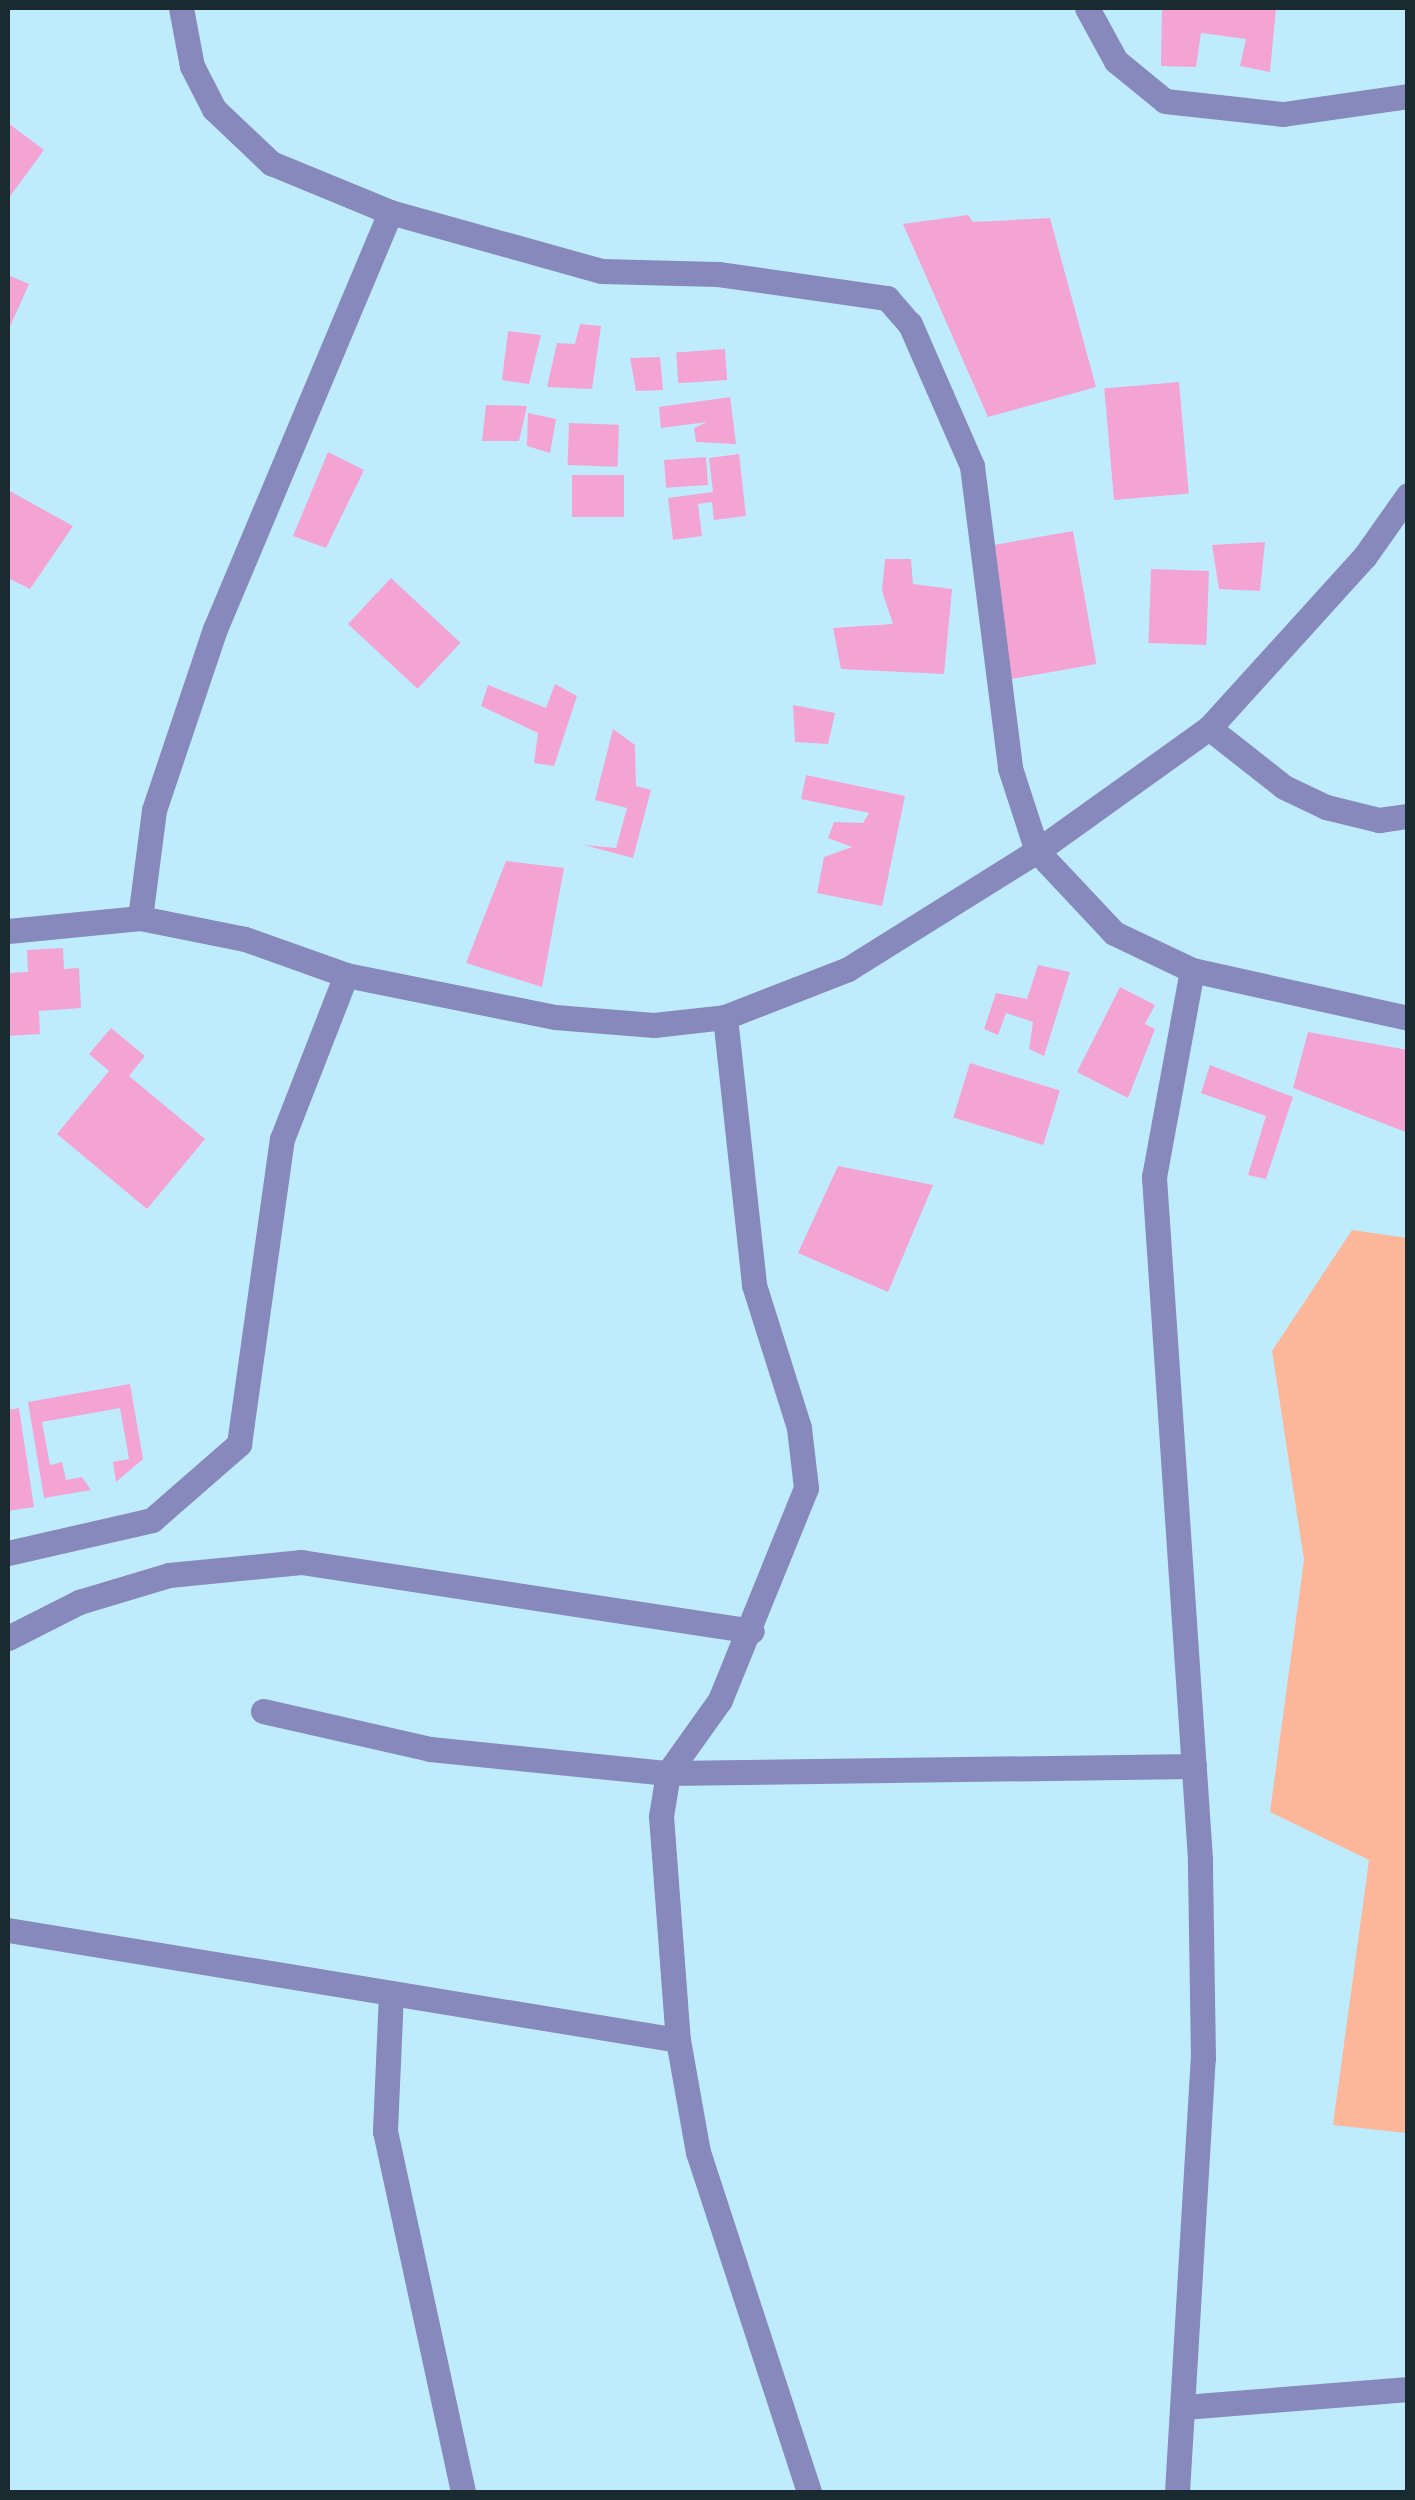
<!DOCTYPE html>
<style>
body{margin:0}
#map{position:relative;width:1415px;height:2500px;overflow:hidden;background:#bfecfd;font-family:Roboto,sans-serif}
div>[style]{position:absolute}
.green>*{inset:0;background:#fcb69a}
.building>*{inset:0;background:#f3a4d3;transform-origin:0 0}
.minor>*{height:25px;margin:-12.5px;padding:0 12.5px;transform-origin:12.5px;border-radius:12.5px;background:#8788bb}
span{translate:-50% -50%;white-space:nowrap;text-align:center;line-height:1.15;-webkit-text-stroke:10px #e2f4fb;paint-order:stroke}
.frame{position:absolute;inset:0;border:10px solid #192a31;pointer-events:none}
</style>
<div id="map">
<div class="green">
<i style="clip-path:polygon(1352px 1230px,1407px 1238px,1407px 2133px,1333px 2125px,1369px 1860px,1270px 1812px,1304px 1560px,1272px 1351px)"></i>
</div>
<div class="building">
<i style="clip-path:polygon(1162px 8px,1276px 8px,1270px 72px,1240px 66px,1246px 39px,1201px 33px,1196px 67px,1161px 66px)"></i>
<i style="clip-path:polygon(8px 123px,44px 150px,8px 199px)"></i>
<i style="clip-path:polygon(968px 215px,973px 222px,1050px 218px,1096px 387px,988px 417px,903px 224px)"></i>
<i style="clip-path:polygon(8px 275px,29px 284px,8px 331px)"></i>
<i style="clip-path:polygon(580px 324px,601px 326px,592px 389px,547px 387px,557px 343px,575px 344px)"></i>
<i style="clip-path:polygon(508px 331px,541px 335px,529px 384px,502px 380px)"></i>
<i style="left:725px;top:349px;width:31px;height:49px;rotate:86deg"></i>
<i style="clip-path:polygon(660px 357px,663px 390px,636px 391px,630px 358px)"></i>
<i style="left:1179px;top:382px;width:112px;height:75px;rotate:85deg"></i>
<i style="clip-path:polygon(730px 397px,736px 444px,696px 442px,694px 428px,707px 422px,661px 428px,659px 407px)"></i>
<i style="clip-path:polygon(486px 405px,527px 406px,519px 441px,482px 441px)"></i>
<i style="clip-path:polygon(528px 413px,556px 419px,550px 453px,527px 446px)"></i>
<i style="left:569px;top:423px;width:50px;height:42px;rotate:2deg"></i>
<i style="clip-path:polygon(328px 452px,364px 470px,326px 548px,293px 536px)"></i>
<i style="clip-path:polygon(739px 454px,746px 516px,714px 520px,712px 502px,698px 504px,702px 536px,673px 540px,668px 498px,713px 492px,709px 458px)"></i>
<i style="left:706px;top:457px;width:28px;height:42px;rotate:86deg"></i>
<i style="left:624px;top:475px;width:42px;height:52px;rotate:90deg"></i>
<i style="clip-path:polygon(8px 490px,73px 526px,30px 589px,8px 578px)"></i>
<i style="left:1073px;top:531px;width:135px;height:86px;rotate:80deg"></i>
<i style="clip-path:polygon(1265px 542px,1260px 591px,1219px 589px,1212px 545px)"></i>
<i style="clip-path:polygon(885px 559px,911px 559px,913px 584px,952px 589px,944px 674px,841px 669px,833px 628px,893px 624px,882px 591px)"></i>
<i style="left:1151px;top:569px;width:58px;height:74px;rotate:2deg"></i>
<i style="left:391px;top:578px;width:95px;height:63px;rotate:43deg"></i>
<i style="clip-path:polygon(555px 684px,577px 696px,554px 766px,534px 763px,538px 733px,481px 706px,488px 685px,546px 708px)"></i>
<i style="clip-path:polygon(793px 705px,835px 713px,828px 744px,795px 742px)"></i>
<i style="clip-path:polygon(613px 729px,635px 745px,636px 786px,651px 790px,633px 858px,584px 845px,616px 848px,627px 808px,595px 800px)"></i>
<i style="clip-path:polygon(806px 775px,905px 796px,882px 906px,817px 893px,824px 857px,852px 847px,828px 838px,834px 822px,863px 823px,869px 813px,801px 799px)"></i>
<i style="clip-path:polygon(506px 861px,564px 868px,542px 987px,466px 963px)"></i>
<i style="clip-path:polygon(63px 948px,64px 969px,79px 968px,81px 1008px,39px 1011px,40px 1034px,8px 1036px,8px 973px,28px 972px,27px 950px)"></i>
<i style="clip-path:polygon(1038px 965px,1070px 972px,1044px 1056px,1029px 1049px,1033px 1022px,1006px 1013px,998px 1035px,984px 1029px,996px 993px,1027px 999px)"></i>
<i style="clip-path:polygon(1120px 987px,1155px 1005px,1145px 1024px,1155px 1029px,1128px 1098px,1077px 1072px)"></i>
<i style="clip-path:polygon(111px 1028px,145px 1056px,129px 1076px,205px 1139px,147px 1209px,57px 1134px,109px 1071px,89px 1054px)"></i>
<i style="clip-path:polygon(1308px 1032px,1408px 1050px,1408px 1133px,1293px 1088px)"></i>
<i style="left:970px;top:1063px;width:94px;height:57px;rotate:17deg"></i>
<i style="clip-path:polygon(1210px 1065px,1293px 1097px,1266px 1179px,1248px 1175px,1266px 1116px,1201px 1093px)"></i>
<i style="clip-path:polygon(838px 1166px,933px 1185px,888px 1292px,798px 1253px)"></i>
<i style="clip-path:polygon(130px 1384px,143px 1459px,116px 1482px,113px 1462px,129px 1459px,120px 1408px,42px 1422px,50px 1465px,62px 1462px,66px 1480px,82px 1477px,91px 1490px,44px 1498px,28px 1402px)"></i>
<i style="clip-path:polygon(19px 1408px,34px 1507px,8px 1511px,8px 1410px)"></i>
</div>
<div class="minor">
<i style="left:181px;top:8px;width:59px;rotate:79.3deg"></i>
<i style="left:192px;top:66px;width:48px;rotate:62.9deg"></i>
<i style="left:214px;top:109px;width:79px;rotate:43.5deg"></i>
<i style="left:271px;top:163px;width:129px;rotate:22.4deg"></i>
<i style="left:390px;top:212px;width:219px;rotate:15.6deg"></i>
<i style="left:601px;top:271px;width:117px;rotate:1.5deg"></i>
<i style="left:718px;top:274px;width:171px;rotate:8.1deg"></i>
<i style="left:887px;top:298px;width:35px;rotate:49deg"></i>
<i style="left:910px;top:324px;width:155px;rotate:66.4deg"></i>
<i style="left:972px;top:466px;width:304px;rotate:82.8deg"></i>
<i style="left:1010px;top:768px;width:87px;rotate:72deg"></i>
<i style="left:1037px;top:851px;width:112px;rotate:46.8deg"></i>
<i style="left:1114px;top:933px;width:86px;rotate:25.4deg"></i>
<i style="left:1192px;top:970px;width:221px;rotate:12.5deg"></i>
<i style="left:1087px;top:8px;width:60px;rotate:61.3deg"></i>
<i style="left:1116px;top:61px;width:63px;rotate:39.2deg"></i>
<i style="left:1165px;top:101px;width:119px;rotate:6.3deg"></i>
<i style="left:1283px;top:114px;width:126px;rotate:-8.2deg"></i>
<i style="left:1209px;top:728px;width:95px;rotate:38.2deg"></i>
<i style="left:1284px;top:787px;width:47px;rotate:25.5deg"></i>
<i style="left:1326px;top:807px;width:55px;rotate:13.8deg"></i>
<i style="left:1379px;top:820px;width:29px;rotate:-8deg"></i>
<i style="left:140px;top:918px;width:109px;rotate:-82.6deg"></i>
<i style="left:154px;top:810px;width:191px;rotate:-71.4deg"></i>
<i style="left:215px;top:629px;width:452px;rotate:-67.2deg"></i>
<i style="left:8px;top:931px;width:133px;rotate:-5.6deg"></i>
<i style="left:140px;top:918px;width:107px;rotate:11.3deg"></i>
<i style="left:245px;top:939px;width:107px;rotate:19.6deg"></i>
<i style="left:346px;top:975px;width:213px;rotate:11.4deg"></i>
<i style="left:555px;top:1017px;width:99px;rotate:4.6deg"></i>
<i style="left:654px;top:1025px;width:71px;rotate:-6.4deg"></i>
<i style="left:725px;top:1017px;width:132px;rotate:-21.3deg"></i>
<i style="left:848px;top:969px;width:223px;rotate:-32deg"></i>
<i style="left:1037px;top:851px;width:211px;rotate:-35.6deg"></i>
<i style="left:1209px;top:728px;width:232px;rotate:-47.8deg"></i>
<i style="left:1365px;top:556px;width:75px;rotate:-54.8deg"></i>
<i style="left:725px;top:1017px;width:270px;rotate:83.8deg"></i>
<i style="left:754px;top:1285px;width:150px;rotate:72.5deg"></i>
<i style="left:799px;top:1428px;width:60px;rotate:83.3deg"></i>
<i style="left:806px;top:1488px;width:229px;rotate:112.1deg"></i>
<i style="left:720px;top:1700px;width:90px;rotate:125.5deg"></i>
<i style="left:668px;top:1773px;width:44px;rotate:99.2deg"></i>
<i style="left:661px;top:1816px;width:225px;rotate:85.7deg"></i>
<i style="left:678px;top:2040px;width:114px;rotate:79.9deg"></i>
<i style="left:698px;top:2152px;width:358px;rotate:71.9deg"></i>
<i style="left:8px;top:1553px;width:148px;rotate:-12.9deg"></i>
<i style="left:152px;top:1520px;width:116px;rotate:-41.1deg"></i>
<i style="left:239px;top:1444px;width:308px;rotate:-82deg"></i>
<i style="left:282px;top:1139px;width:176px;rotate:-68.7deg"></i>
<i style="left:8px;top:1638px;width:80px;rotate:-26.9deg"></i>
<i style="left:79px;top:1602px;width:94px;rotate:-16.7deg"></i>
<i style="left:169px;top:1575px;width:133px;rotate:-5.6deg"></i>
<i style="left:301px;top:1562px;width:456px;rotate:8.7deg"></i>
<i style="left:263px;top:1711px;width:171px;rotate:12.8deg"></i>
<i style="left:430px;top:1749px;width:239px;rotate:5.8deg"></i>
<i style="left:668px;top:1773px;width:526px;rotate:-0.76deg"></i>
<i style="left:8px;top:1930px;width:679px;rotate:9.32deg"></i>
<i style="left:391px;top:1993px;width:138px;rotate:92.5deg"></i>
<i style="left:385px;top:2131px;width:369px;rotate:77.8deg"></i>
<i style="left:1184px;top:2407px;width:225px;rotate:-4.6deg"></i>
<i style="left:1177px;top:2492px;width:435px;rotate:-86.6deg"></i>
<i style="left:1203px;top:2058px;width:199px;rotate:-90.9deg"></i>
<i style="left:1200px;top:1859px;width:684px;rotate:-93.86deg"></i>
<i style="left:1154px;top:1177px;width:210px;rotate:-79.6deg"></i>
</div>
<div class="frame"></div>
</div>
